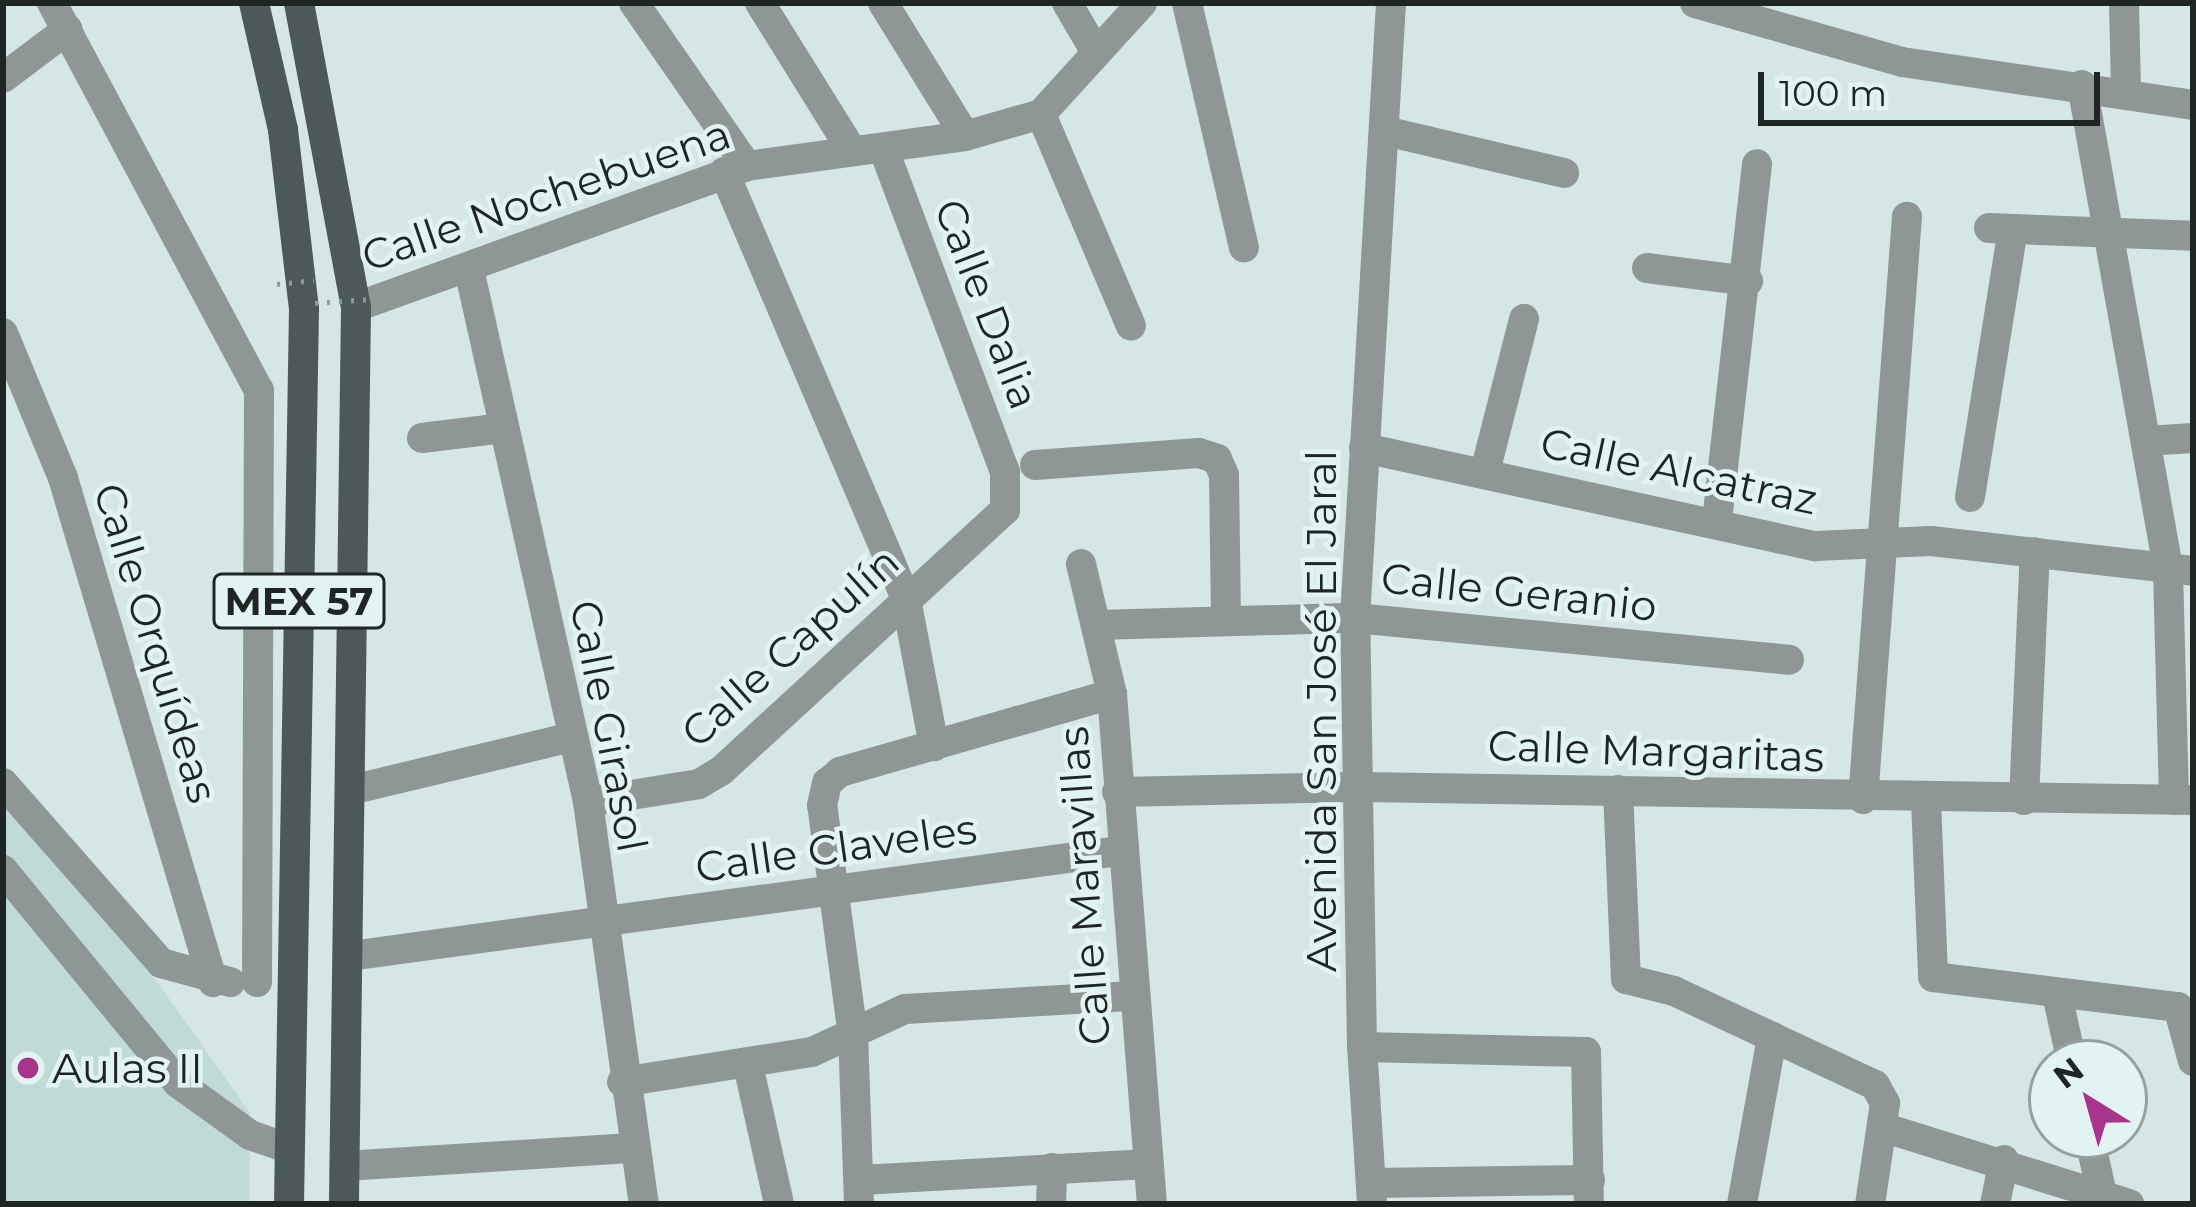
<!DOCTYPE html>
<meta charset="utf-8">
<style>
body{margin:0}
#map{position:relative;width:2196px;height:1207px;overflow:hidden;background:#d5e7e4;font-family:Montserrat,sans-serif}
div>[style]{position:absolute}
.built>*{inset:0;background:#c0dad7}
.minor>*{height:30px;margin:-15px;padding:0 15px;transform-origin:15px;border-radius:15px;background:#8f9796}
.major>*{height:30px;margin:-15px;padding:0 15px;transform-origin:15px;border-radius:15px;background:#4c5958}
.path-bridge>*{height:4.5px;margin-top:-2.25px;transform-origin:0;background:repeating-linear-gradient(90deg,#8e9b99 0 3px,transparent 0 12px)}
.dots>*{width:33px;height:33px;translate:-50% -50%;box-sizing:border-box;border:6px solid #e2f4f1;border-radius:50%}
span{translate:-50% -50%;white-space:nowrap;text-align:center;line-height:1.15;-webkit-text-stroke:9px #e2f4f1;paint-order:stroke}
.shield-label span{padding:3px 9px;background:#e2f4f1;border:3px solid;border-radius:9px;-webkit-text-stroke-width:0}
.shield-label{font-size:39px;color:#1e2524;font-weight:700}
.street-label{font-size:42px;color:#1e2524}
.poi-label{font-size:42px;color:#1e2524}
.left{translate:0 -50%;text-align:left}
.frame{position:absolute;inset:0;border:6px solid #1e2524;pointer-events:none}
.north{position:absolute;left:2028px;top:1039px;width:120px;height:120px;box-sizing:border-box;background:#e2f4f1;border:3px solid #94a19f;border-radius:50%;rotate:323deg;font-size:33px;font-weight:700;line-height:48px;text-align:center;color:#1e2524}
.north::after{content:'';display:block;margin:auto;width:42px;height:54px;background:#a8348e;clip-path:polygon(50% 0,100% 100%,50% 72%,0 100%)}
.scale{position:absolute;left:1758px;top:72px;width:342px;height:54px;box-sizing:border-box;border:6px solid #1e2524;border-top:0;padding-left:15px;font-size:36px;line-height:42px;white-space:nowrap;color:#1e2524;-webkit-text-stroke:9px #e2f4f1;paint-order:stroke}
</style>
<div id="map">
<div class="built">
<i style="clip-path:polygon(3px 805px,158px 983px,250px 1113px,249px 1204px,3px 1204px)"></i>
</div>
<div class="minor">
<i style="left:52px;top:3px;width:439px;rotate:61.9deg"></i>
<i style="left:259px;top:390px;width:592px;rotate:90.19deg"></i>
<i style="left:634px;top:3px;width:198px;rotate:55.3deg"></i>
<i style="left:760px;top:3px;width:174px;rotate:58.1deg"></i>
<i style="left:883px;top:3px;width:156px;rotate:58.3deg"></i>
<i style="left:1067px;top:3px;width:53px;rotate:59.6deg"></i>
<i style="left:1187px;top:3px;width:251px;rotate:76.9deg"></i>
<i style="left:1695px;top:3px;width:215px;rotate:15.9deg"></i>
<i style="left:1902px;top:62px;width:294px;rotate:8.4deg"></i>
<i style="left:2124px;top:3px;width:88px;rotate:88.7deg"></i>
<i style="left:3px;top:78px;width:81px;rotate:-37deg"></i>
<i style="left:2082px;top:85px;width:493px;rotate:79.9deg"></i>
<i style="left:2168px;top:570px;width:230px;rotate:88.5deg"></i>
<i style="left:1041px;top:114px;width:230px;rotate:67deg"></i>
<i style="left:1385px;top:131px;width:184px;rotate:13.2deg"></i>
<i style="left:724px;top:172px;width:464px;rotate:66.9deg"></i>
<i style="left:906px;top:599px;width:150px;rotate:79.2deg"></i>
<i style="left:1989px;top:228px;width:204px;rotate:2.2deg"></i>
<i style="left:1647px;top:268px;width:102px;rotate:7.3deg"></i>
<i style="left:469px;top:269px;width:546px;rotate:77.41deg"></i>
<i style="left:588px;top:802px;width:406px;rotate:82.1deg"></i>
<i style="left:356px;top:307px;width:416px;rotate:-19.8deg"></i>
<i style="left:747px;top:166px;width:220px;rotate:-7.8deg"></i>
<i style="left:965px;top:136px;width:79px;rotate:-16.1deg"></i>
<i style="left:1041px;top:114px;width:150px;rotate:-47.7deg"></i>
<i style="left:3px;top:333px;width:157px;rotate:67.5deg"></i>
<i style="left:63px;top:478px;width:526px;rotate:73.43deg"></i>
<i style="left:422px;top:438px;width:82px;rotate:-7deg"></i>
<i style="left:2146px;top:441px;width:47px;rotate:-3.7deg"></i>
<i style="left:1364px;top:448px;width:462px;rotate:12.3deg"></i>
<i style="left:1815px;top:546px;width:116px;rotate:-2.5deg"></i>
<i style="left:1931px;top:541px;width:264px;rotate:6.5deg"></i>
<i style="left:1035px;top:465px;width:164px;rotate:-4.2deg"></i>
<i style="left:1199px;top:453px;width:19px;rotate:18deg"></i>
<i style="left:1217px;top:459px;width:17px;rotate:66deg"></i>
<i style="left:1224px;top:475px;width:145px;rotate:89.2deg"></i>
<i style="left:1485px;top:472px;width:158px;rotate:-75.7deg"></i>
<i style="left:1970px;top:497px;width:271px;rotate:-80.9deg"></i>
<i style="left:1717px;top:521px;width:359px;rotate:-83.6deg"></i>
<i style="left:1081px;top:564px;width:134px;rotate:76.6deg"></i>
<i style="left:1112px;top:694px;width:512px;rotate:85.52deg"></i>
<i style="left:1097px;top:625px;width:258px;rotate:-1.6deg"></i>
<i style="left:1355px;top:618px;width:436px;rotate:5.5deg"></i>
<i style="left:3px;top:783px;width:240px;rotate:48.7deg"></i>
<i style="left:161px;top:963px;width:72px;rotate:15.4deg"></i>
<i style="left:351px;top:790px;width:227px;rotate:-13.5deg"></i>
<i style="left:1618px;top:790px;width:189px;rotate:87.6deg"></i>
<i style="left:1626px;top:979px;width:49px;rotate:14deg"></i>
<i style="left:1674px;top:991px;width:222px;rotate:25.1deg"></i>
<i style="left:1875px;top:1085px;width:21px;rotate:61deg"></i>
<i style="left:1885px;top:1103px;width:102px;rotate:98.4deg"></i>
<i style="left:1117px;top:792px;width:243px;rotate:-1.2deg"></i>
<i style="left:1360px;top:787px;width:833px;rotate:0.89deg"></i>
<i style="left:1863px;top:799px;width:584px;rotate:-85.68deg"></i>
<i style="left:1926px;top:800px;width:177px;rotate:87.7deg"></i>
<i style="left:1933px;top:977px;width:247px;rotate:7deg"></i>
<i style="left:2178px;top:1007px;width:56px;rotate:74.5deg"></i>
<i style="left:2024px;top:800px;width:248px;rotate:-87.5deg"></i>
<i style="left:588px;top:802px;width:112px;rotate:-9.2deg"></i>
<i style="left:699px;top:784px;width:26px;rotate:-31deg"></i>
<i style="left:721px;top:771px;width:386px;rotate:-42.6deg"></i>
<i style="left:1005px;top:510px;width:38px;rotate:-90deg"></i>
<i style="left:1005px;top:472px;width:346px;rotate:-110.6deg"></i>
<i style="left:3px;top:870px;width:276px;rotate:50.6deg"></i>
<i style="left:178px;top:1083px;width:89px;rotate:35.8deg"></i>
<i style="left:250px;top:1135px;width:42px;rotate:19.3deg"></i>
<i style="left:350px;top:956px;width:777px;rotate:-7.77deg"></i>
<i style="left:2057px;top:994px;width:71px;rotate:77.7deg"></i>
<i style="left:1362px;top:1047px;width:224px;rotate:1.3deg"></i>
<i style="left:1586px;top:1052px;width:152px;rotate:88.9deg"></i>
<i style="left:748px;top:1065px;width:142px;rotate:77.4deg"></i>
<i style="left:622px;top:1082px;width:192px;rotate:-9deg"></i>
<i style="left:812px;top:1052px;width:102px;rotate:-24.8deg"></i>
<i style="left:905px;top:1009px;width:228px;rotate:-3.3deg"></i>
<i style="left:1882px;top:1127px;width:259px;rotate:17.3deg"></i>
<i style="left:2089px;top:1135px;width:56px;rotate:77.7deg"></i>
<i style="left:345px;top:1166px;width:291px;rotate:-3.6deg"></i>
<i style="left:861px;top:1180px;width:288px;rotate:-3.2deg"></i>
<i style="left:1371px;top:1183px;width:219px;rotate:-0.8deg"></i>
<i style="left:859px;top:1204px;width:168px;rotate:-92deg"></i>
<i style="left:853px;top:1036px;width:233px;rotate:-97.6deg"></i>
<i style="left:822px;top:805px;width:23px;rotate:-77deg"></i>
<i style="left:827px;top:783px;width:17px;rotate:-40deg"></i>
<i style="left:840px;top:772px;width:283px;rotate:-16deg"></i>
<i style="left:1051px;top:1204px;width:36px;rotate:-88deg"></i>
<i style="left:1372px;top:1204px;width:157px;rotate:-93.6deg"></i>
<i style="left:1362px;top:1047px;width:429px;rotate:-90.9deg"></i>
<i style="left:1355px;top:618px;width:616px;rotate:-86.65deg"></i>
<i style="left:1742px;top:1204px;width:170px;rotate:-79.8deg"></i>
<i style="left:1995px;top:1204px;width:45px;rotate:-78.4deg"></i>
</div>
<div class="major">
<i style="left:254px;top:3px;width:130px;rotate:77.1deg"></i>
<i style="left:283px;top:130px;width:180px;rotate:83.3deg"></i>
<i style="left:304px;top:309px;width:895px;rotate:90.96deg"></i>
<i style="left:299px;top:3px;width:309px;rotate:79.4deg"></i>
<i style="left:356px;top:307px;width:897px;rotate:90.77deg"></i>
</div>
<div class="path-bridge">
<i style="left:277px;top:284px;width:37px;rotate:-6deg"></i>
<i style="left:315px;top:303px;width:55px;rotate:-4.2deg"></i>
</div>
<div class="dots">
<i style="left:28px;top:1068px;background:#a8348e"></i>
</div>
<div class="shield-label">
<span style="left:299px;top:601px">MEX 57</span>
</div>
<div class="street-label">
<span style="left:546px;top:195px;rotate:-19deg">Calle Nochebuena</span>
<span style="left:987px;top:304px;rotate:69deg">Calle Dalia</span>
<span style="left:1679px;top:471px;rotate:12deg">Calle Alcatraz</span>
<span style="left:1519px;top:592px;rotate:6deg">Calle Geranio</span>
<span style="left:156px;top:643px;rotate:73deg">Calle Orquídeas</span>
<span style="left:790px;top:647px;rotate:-42deg">Calle Capulín</span>
<span style="left:1321px;top:711px;rotate:-90deg">Avenida San José El Jaral</span>
<span style="left:609px;top:726px;rotate:79deg">Calle Girasol</span>
<span style="left:1656px;top:751px;rotate:2deg">Calle Margaritas</span>
<span style="left:836px;top:848px;rotate:-8deg">Calle Claveles</span>
<span style="left:1084px;top:886px;rotate:-94deg">Calle Maravillas</span>
</div>
<div class="poi-label">
<span class="left" style="left:52px;top:1068px">Aulas II</span>
</div>
<div class="frame"></div>
<div class="north">N</div>
<div class="scale">100 m</div>
</div>
